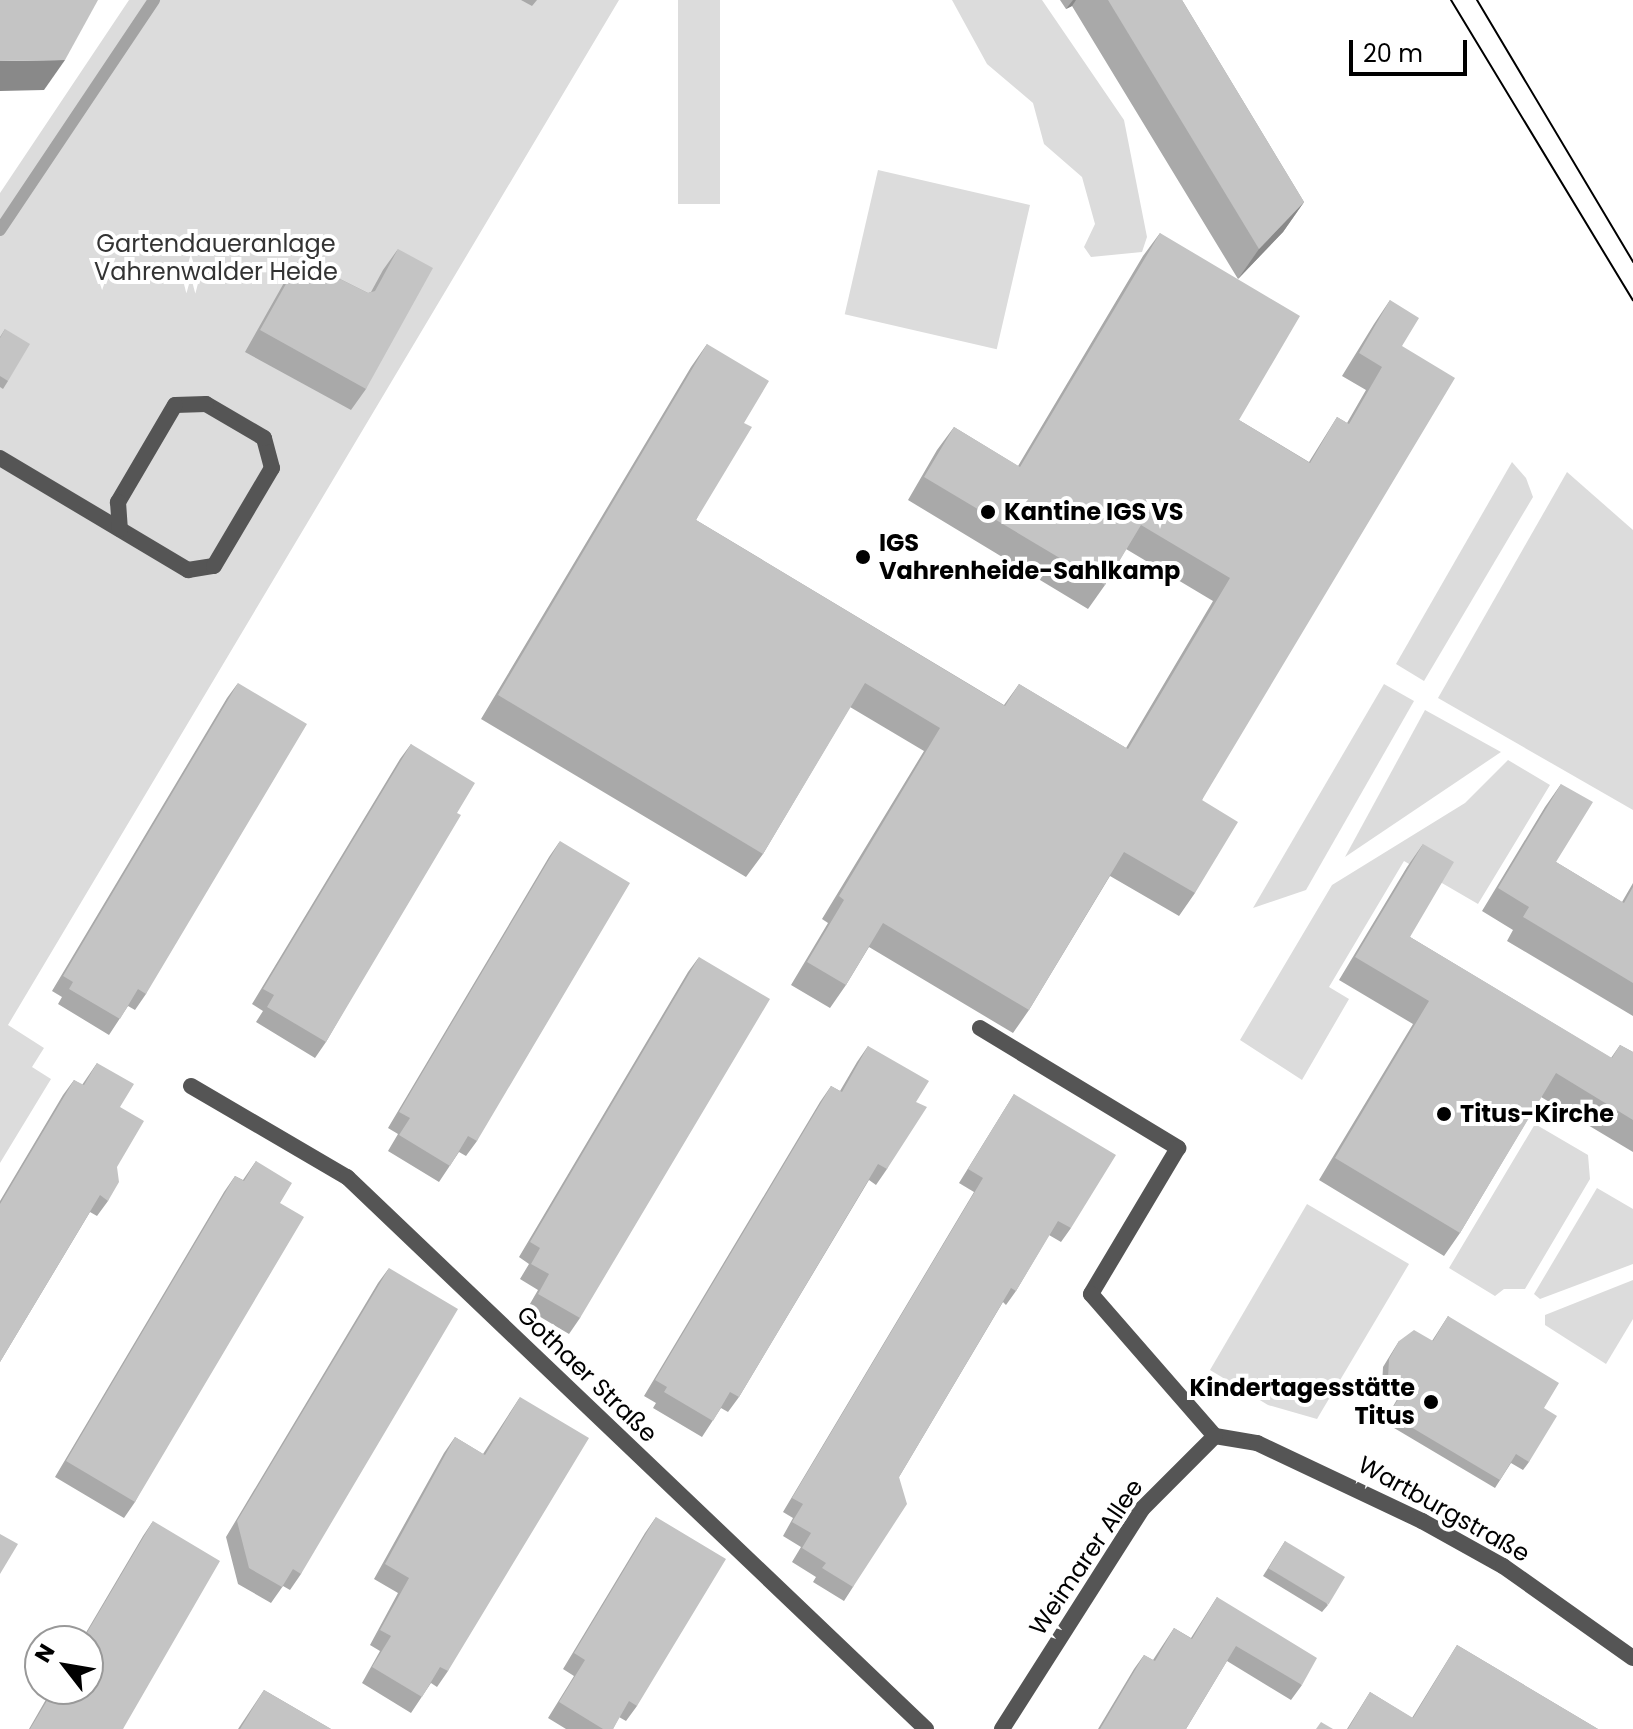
<!DOCTYPE html>
<meta charset="utf-8">
<style>
body{margin:0}
#map{position:relative;width:1633px;height:1729px;overflow:hidden;background:#fff;font-family:Poppins,sans-serif}
div>[style]{position:absolute}
.green>*{inset:0;background:#dcdcdc;transform-origin:0 0}
.stream>*{height:12px;margin:-6px;padding:0 6px;transform-origin:6px;border-radius:6px;background:#a3a3a3}
.lane>*{height:16px;margin:-8px;padding:0 8px;transform-origin:8px;border-radius:8px;background:#555}
.street>*{height:16px;margin:-8px;padding:0 8px;transform-origin:8px;border-radius:8px;background:#555}
.tram>*{height:2px;margin:-1px;padding:0 1px;transform-origin:1px;border-radius:1px;background:#000}
.wall>*{inset:0;background:#a9a9a9}
.shaded-wall>*{inset:0;background:#898989}
.building>*{inset:0;background:#c4c4c4;transform-origin:0 0}
.dots>*{width:22px;height:22px;translate:-50% -50%;box-sizing:border-box;border:4px solid #fff;border-radius:50%}
span{translate:-50% -50%;white-space:nowrap;text-align:center;line-height:1.15;-webkit-text-stroke:8px #fff;paint-order:stroke}
.park-label{font-size:24px;color:#333}
.poi-label{font-size:24px;color:#000;font-weight:700}
.left{translate:0 -50%;text-align:left}
.right{translate:-100% -50%;text-align:right}
.street-label{font-size:24px;color:#000}
.north{position:absolute;left:24px;top:1625px;width:80px;height:80px;box-sizing:border-box;background:#fff;border:2px solid #999;border-radius:50%;rotate:301deg;font-size:22px;font-weight:700;line-height:32px;text-align:center;color:#000}
.north::after{content:'';display:block;margin:auto;width:28px;height:36px;background:#000;clip-path:polygon(50% 0,100% 100%,50% 72%,0 100%)}
.scale{position:absolute;left:1349px;top:40px;width:118px;height:36px;box-sizing:border-box;border:4px solid #000;border-top:0;padding-left:10px;font-size:24px;line-height:28px;white-space:nowrap;color:#000;-webkit-text-stroke:6px #fff;paint-order:stroke}
</style>
<div id="map">
<div class="green">
<i style="clip-path:polygon(129px 0,619px 0,8px 1025px,44px 1048px,32px 1067px,51px 1079px,0 1163px,0 193px)"></i>
<i style="left:678px;top:0;width:42px;height:204px"></i>
<i style="clip-path:polygon(952px 0,1042px 0,1124px 120px,1147px 237px,1142px 252px,1091px 257px,1084px 247px,1095px 224px,1082px 177px,1044px 144px,1033px 103px,987px 64px)"></i>
<i style="left:878px;top:170px;width:156px;height:148px;rotate:13deg"></i>
<i style="clip-path:polygon(1512px 462px,1526px 478px,1533px 497px,1424px 681px,1396px 664px)"></i>
<i style="clip-path:polygon(1567px 472px,1633px 530px,1633px 810px,1438px 698px)"></i>
<i style="clip-path:polygon(1384px 684px,1414px 701px,1306px 890px,1253px 908px)"></i>
<i style="clip-path:polygon(1425px 710px,1501px 752px,1345px 857px)"></i>
<i style="clip-path:polygon(1508px 760px,1550px 785px,1478px 904px,1404px 861px,1329px 987px,1349px 999px,1302px 1080px,1240px 1040px,1332px 885px,1465px 803px)"></i>
<i style="clip-path:polygon(1535px 1124px,1588px 1155px,1590px 1179px,1525px 1289px,1504px 1289px,1495px 1296px,1449px 1268px)"></i>
<i style="clip-path:polygon(1597px 1188px,1633px 1209px,1633px 1264px,1540px 1299px,1534px 1294px)"></i>
<i style="clip-path:polygon(1307px 1204px,1409px 1264px,1317px 1419px,1268px 1405px,1210px 1370px)"></i>
<i style="clip-path:polygon(1633px 1280px,1633px 1319px,1606px 1364px,1545px 1325px,1545px 1315px)"></i>
</div>
<div class="stream">
<i style="left:0;top:230px;width:277px;rotate:-56.2deg"></i>
</div>
<div class="lane">
<i style="left:0;top:458px;width:219px;rotate:30.8deg"></i>
<i style="left:188px;top:570px;width:26px;rotate:-9deg"></i>
<i style="left:214px;top:566px;width:114px;rotate:-59.4deg"></i>
<i style="left:272px;top:468px;width:31px;rotate:-105deg"></i>
<i style="left:264px;top:438px;width:67px;rotate:-149.6deg"></i>
<i style="left:206px;top:404px;width:31px;rotate:178deg"></i>
<i style="left:175px;top:405px;width:113px;rotate:120.4deg"></i>
<i style="left:118px;top:502px;width:27px;rotate:86deg"></i>
</div>
<div class="street">
<i style="left:980px;top:1028px;width:232px;rotate:31.2deg"></i>
<i style="left:1178px;top:1148px;width:170px;rotate:120.8deg"></i>
<i style="left:1091px;top:1294px;width:189px;rotate:48.9deg"></i>
<i style="left:191px;top:1086px;width:181px;rotate:30.3deg"></i>
<i style="left:347px;top:1177px;width:800px;rotate:43.63deg"></i>
<i style="left:1215px;top:1436px;width:43px;rotate:9.5deg"></i>
<i style="left:1257px;top:1443px;width:183px;rotate:25.3deg"></i>
<i style="left:1422px;top:1521px;width:93px;rotate:29.1deg"></i>
<i style="left:1503px;top:1566px;width:159px;rotate:35.3deg"></i>
<i style="left:1002px;top:1729px;width:261px;rotate:-57.5deg"></i>
<i style="left:1142px;top:1509px;width:103px;rotate:-45deg"></i>
</div>
<div class="tram">
<i style="left:1451px;top:0;width:351px;rotate:58.8deg"></i>
<i style="left:1477px;top:0;width:305px;rotate:59.2deg"></i>
</div>
<div class="wall">
<i style="clip-path:polygon(521px 0,537px 0,532px 6px)"></i>
<i style="clip-path:polygon(1060px 0,1182px 0,1304px 202px,1283px 232px,1238px 279px,1072px 6px,1066px 9px)"></i>
<i style="clip-path:polygon(1160px 233px,1239px 420px,1309px 462px,1337px 417px,1347px 423px,1366px 390px,1342px 376px,1374px 324px,1390px 300px,1402px 346px,1202px 800px,1195px 893px,1179px 916px,1110px 876px,1029px 1010px,1013px 1033px,869px 947px,846px 985px,830px 1008px,791px 985px,828px 923px,822px 919px,924px 751px,850px 707px,763px 854px,746px 877px,481px 719px,691px 367px,707px 344px,744px 423px,696px 520px,1004px 705px,1019px 684px,1126px 748px,1213px 601px,1126px 549px,1105px 585px,1088px 609px,908px 500px,937px 450px,954px 427px,1018px 466px,1143px 256px)"></i>
<i style="clip-path:polygon(398px 249px,366px 389px,351px 410px,245px 352px,285px 281px,300px 259px,368px 293px,371px 292px,383px 270px)"></i>
<i style="clip-path:polygon(5px 329px,8px 381px,3px 389px,0 387px,0 337px)"></i>
<i style="clip-path:polygon(238px 683px,146px 994px,135px 1010px,128px 1006px,109px 1035px,58px 1004px,62px 997px,52px 991px,227px 698px)"></i>
<i style="clip-path:polygon(411px 744px,457px 813px,326px 1042px,315px 1058px,256px 1022px,263px 1011px,252px 1004px,400px 759px)"></i>
<i style="clip-path:polygon(1561px 784px,1556px 862px,1622px 902px,1633px 883px,1633px 1016px,1507px 941px,1513px 930px,1482px 911px,1545px 807px)"></i>
<i style="clip-path:polygon(560px 841px,477px 1141px,466px 1156px,459px 1152px,439px 1182px,388px 1151px,398px 1134px,388px 1128px,549px 857px)"></i>
<i style="clip-path:polygon(1423px 844px,1410px 937px,1611px 1058px,1620px 1045px,1633px 1052px,1633px 1152px,1541px 1097px,1460px 1233px,1444px 1256px,1319px 1180px,1413px 1024px,1339px 980px,1407px 867px)"></i>
<i style="clip-path:polygon(699px 957px,580px 1318px,569px 1334px,527px 1309px,538px 1290px,520px 1279px,529px 1264px,519px 1257px,688px 972px)"></i>
<i style="clip-path:polygon(868px 1046px,916px 1102px,887px 1169px,876px 1185px,869px 1180px,739px 1397px,728px 1412px,721px 1408px,702px 1437px,653px 1408px,656px 1403px,644px 1396px,820px 1102px,831px 1086px,840px 1091px,857px 1062px)"></i>
<i style="clip-path:polygon(97px 1063px,120px 1107px,117px 1167px,108px 1201px,97px 1216px,90px 1212px,0 1362px,0 1201px,63px 1095px,74px 1080px,82px 1085px)"></i>
<i style="clip-path:polygon(1014px 1094px,1071px 1228px,1061px 1242px,1049px 1235px,1016px 1291px,1006px 1305px,1003px 1302px,899px 1477px,853px 1587px,844px 1601px,813px 1582px,816px 1577px,792px 1562px,801px 1547px,783px 1536px,793px 1518px,783px 1512px,974px 1192px,959px 1183px)"></i>
<i style="clip-path:polygon(256px 1161px,280px 1203px,135px 1502px,124px 1518px,55px 1477px,224px 1192px,235px 1176px,243px 1180px)"></i>
<i style="clip-path:polygon(389px 1268px,301px 1574px,290px 1590px,283px 1586px,271px 1603px,238px 1584px,226px 1537px,378px 1283px)"></i>
<i style="clip-path:polygon(1448px 1316px,1544px 1408px,1529px 1462px,1523px 1470px,1511px 1463px,1495px 1488px,1384px 1422px,1399px 1396px,1382px 1386px,1383px 1367px,1394px 1349px,1399px 1341px,1432px 1341px)"></i>
<i style="clip-path:polygon(520px 1397px,448px 1671px,437px 1687px,431px 1683px,411px 1713px,362px 1683px,380px 1651px,370px 1645px,398px 1593px,374px 1579px,444px 1453px,455px 1437px,483px 1454px)"></i>
<i style="clip-path:polygon(656px 1517px,637px 1706px,626px 1721px,619px 1717px,613px 1729px,566px 1729px,548px 1718px,574px 1676px,563px 1669px,645px 1533px)"></i>
<i style="clip-path:polygon(153px 1521px,123px 1729px,29px 1729px,52px 1689px,88px 1689px,88px 1641px,81px 1641px,143px 1536px)"></i>
<i style="clip-path:polygon(1285px 1541px,1328px 1605px,1322px 1612px,1263px 1576px)"></i>
<i style="clip-path:polygon(1217px 1597px,1302px 1685px,1291px 1700px,1227px 1661px,1186px 1729px,1098px 1729px,1134px 1669px,1144px 1655px,1153px 1660px,1174px 1628px,1191px 1638px)"></i>
<i style="clip-path:polygon(1457px 1645px,1598px 1729px,1347px 1729px,1370px 1692px,1412px 1718px)"></i>
<i style="clip-path:polygon(264px 1690px,331px 1729px,238px 1729px)"></i>
</div>
<div class="shaded-wall">
<i style="clip-path:polygon(1073px 0,1076px 0,1072px 6px,1066px 9px)"></i>
<i style="clip-path:polygon(65px 60px,44px 90px,0 91px,0 61px)"></i>
<i style="clip-path:polygon(1304px 202px,1283px 232px,1238px 279px,1259px 249px)"></i>
</div>
<div class="building">
<i style="clip-path:polygon(0 0,98px 0,65px 60px,0 61px)"></i>
<i style="clip-path:polygon(1108px 0,1182px 0,1304px 202px,1259px 249px)"></i>
<i style="clip-path:polygon(1160px 233px,1300px 316px,1239px 420px,1310px 463px,1337px 417px,1349px 424px,1382px 367px,1359px 353px,1390px 300px,1419px 318px,1402px 346px,1455px 378px,1202px 800px,1238px 822px,1195px 893px,1124px 852px,1029px 1010px,883px 923px,846px 985px,807px 962px,844px 900px,839px 896px,940px 728px,865px 683px,763px 854px,498px 695px,707px 344px,769px 381px,744px 423px,752px 427px,696px 520px,1005px 706px,1019px 684px,1128px 749px,1230px 578px,1141px 525px,1105px 585px,924px 477px,954px 427px,1020px 467px)"></i>
<i style="clip-path:polygon(398px 249px,433px 268px,366px 389px,260px 330px,300px 259px,368px 293px,375px 291px)"></i>
<i style="clip-path:polygon(5px 329px,30px 344px,8px 381px,0 376px,0 338px)"></i>
<i style="clip-path:polygon(238px 683px,307px 724px,146px 994px,138px 989px,120px 1019px,69px 989px,73px 982px,63px 976px)"></i>
<i style="clip-path:polygon(411px 744px,475px 783px,457px 813px,461px 815px,326px 1042px,267px 1007px,274px 995px,263px 989px)"></i>
<i style="clip-path:polygon(1561px 784px,1593px 802px,1556px 862px,1624px 903px,1633px 887px,1633px 983px,1523px 917px,1529px 907px,1498px 888px)"></i>
<i style="clip-path:polygon(560px 841px,630px 883px,477px 1141px,468px 1136px,450px 1166px,399px 1135px,410px 1118px,399px 1112px)"></i>
<i style="clip-path:polygon(1423px 844px,1454px 862px,1410px 937px,1612px 1058px,1620px 1045px,1633px 1052px,1633px 1120px,1556px 1073px,1460px 1233px,1335px 1158px,1429px 1001px,1355px 957px)"></i>
<i style="clip-path:polygon(699px 957px,770px 999px,580px 1318px,538px 1294px,549px 1274px,531px 1264px,540px 1248px,530px 1242px)"></i>
<i style="clip-path:polygon(868px 1046px,929px 1081px,916px 1102px,927px 1107px,887px 1169px,878px 1164px,739px 1397px,730px 1392px,713px 1421px,664px 1392px,667px 1387px,655px 1380px,831px 1086px,842px 1092px)"></i>
<i style="clip-path:polygon(97px 1063px,134px 1084px,120px 1107px,144px 1121px,117px 1167px,119px 1182px,108px 1201px,100px 1195px,0 1362px,0 1204px,74px 1080px,84px 1085px)"></i>
<i style="clip-path:polygon(1014px 1094px,1116px 1155px,1071px 1228px,1058px 1221px,1016px 1291px,1011px 1288px,899px 1477px,907px 1504px,853px 1587px,822px 1568px,826px 1563px,802px 1548px,811px 1533px,792px 1522px,803px 1504px,792px 1498px,983px 1178px,968px 1169px)"></i>
<i style="clip-path:polygon(256px 1161px,292px 1183px,280px 1203px,304px 1217px,135px 1502px,66px 1461px,235px 1176px,244px 1181px)"></i>
<i style="clip-path:polygon(389px 1268px,458px 1309px,301px 1574px,293px 1569px,282px 1587px,249px 1568px,237px 1521px)"></i>
<i style="clip-path:polygon(1448px 1316px,1559px 1383px,1544px 1408px,1557px 1416px,1529px 1462px,1516px 1454px,1500px 1480px,1389px 1414px,1405px 1388px,1388px 1378px,1389px 1359px,1399px 1341px,1414px 1330px,1433px 1341px)"></i>
<i style="clip-path:polygon(520px 1397px,589px 1438px,448px 1671px,440px 1667px,422px 1697px,372px 1667px,391px 1636px,380px 1630px,409px 1578px,385px 1564px,455px 1437px,485px 1455px)"></i>
<i style="clip-path:polygon(656px 1517px,726px 1559px,637px 1706px,629px 1701px,613px 1729px,603px 1729px,559px 1702px,585px 1660px,574px 1653px)"></i>
<i style="clip-path:polygon(153px 1521px,220px 1561px,123px 1729px,30px 1729px,54px 1689px,88px 1689px,88px 1641px,82px 1641px)"></i>
<i style="clip-path:polygon(0 1534px,18px 1544px,0 1574px)"></i>
<i style="left:1285px;top:1541px;width:70px;height:32px;rotate:31deg"></i>
<i style="clip-path:polygon(1217px 1597px,1317px 1658px,1302px 1685px,1236px 1646px,1186px 1729px,1100px 1729px,1144px 1655px,1155px 1661px,1174px 1628px,1192px 1639px)"></i>
<i style="clip-path:polygon(1457px 1645px,1598px 1729px,1348px 1729px,1370px 1692px,1413px 1718px)"></i>
<i style="clip-path:polygon(264px 1690px,331px 1729px,240px 1729px)"></i>
<i style="clip-path:polygon(1321px 1722px,1333px 1729px,1316px 1729px)"></i>
</div>
<div class="dots">
<i style="left:988px;top:512px;background:#000"></i>
<i style="left:863px;top:557px;background:#000"></i>
<i style="left:1444px;top:1114px;background:#000"></i>
<i style="left:1431px;top:1402px;background:#000"></i>
</div>
<div class="park-label">
<span style="left:216px;top:258px">Gartendaueranlage<br>Vahrenwalder Heide</span>
</div>
<div class="poi-label">
<span class="left" style="left:1004px;top:512px">Kantine IGS VS</span>
<span class="left" style="left:879px;top:557px">IGS<br>Vahrenheide-Sahlkamp</span>
<span class="left" style="left:1460px;top:1114px">Titus-Kirche</span>
<span class="right" style="left:1415px;top:1402px">Kindertagesstätte<br>Titus</span>
</div>
<div class="street-label">
<span style="left:587px;top:1374px;rotate:44deg">Gothaer Straße</span>
<span style="left:1444px;top:1509px;rotate:29deg">Wartburgstraße</span>
<span style="left:1086px;top:1557px;rotate:-56deg">Weimarer Allee</span>
</div>
<div class="north">N</div>
<div class="scale">20 m</div>
</div>
